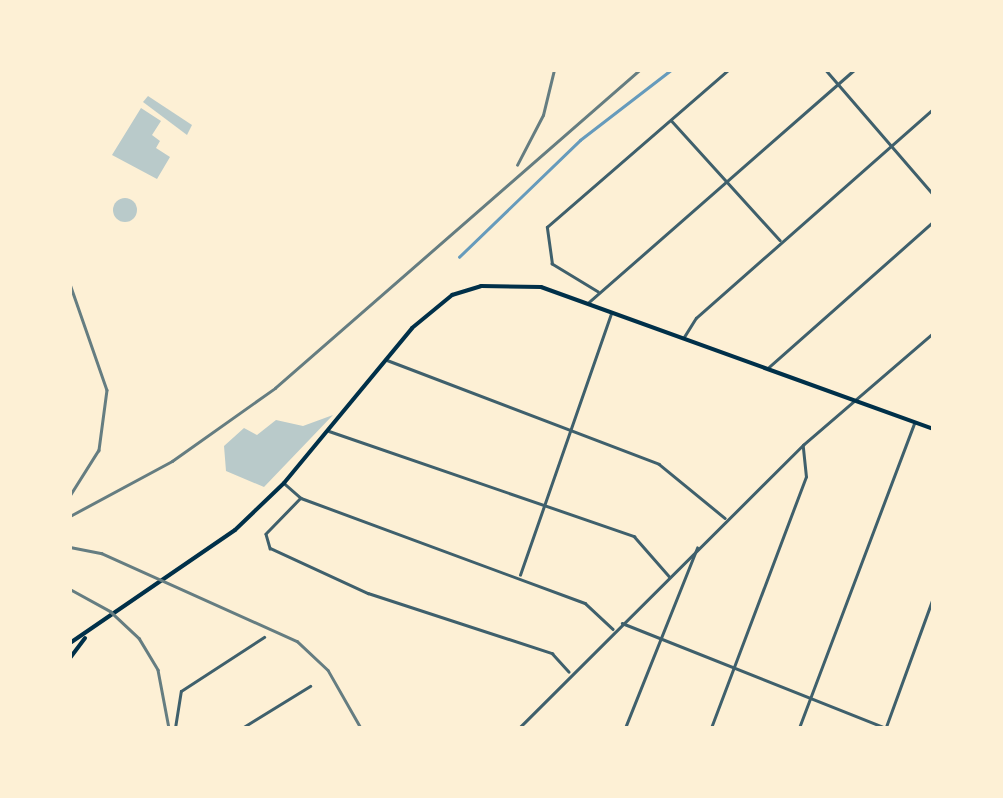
<!DOCTYPE html>
<style>
body{margin:0}
#map{position:relative;width:1003px;height:798px;overflow:hidden;background:#fdf0d5;font-family:"Fira Sans",sans-serif}
div>[style]{position:absolute}
.green>*{inset:0;background:#b9caca}
.round{border-radius:50%}
.stream>*{height:2.5px;margin:-1.25px;padding:0 1.25px;transform-origin:1.25px;border-radius:1.25px;background:#669bbc}
.minor>*{height:2.5px;margin:-1.25px;padding:0 1.25px;transform-origin:1.25px;border-radius:1.25px;background:#3f606c}
.secondary>*{height:4px;margin:-2px;padding:0 2px;transform-origin:2px;border-radius:2px;background:#003049}
.rail>*{height:2.5px;margin:-1.25px;padding:0 1.25px;transform-origin:1.25px;border-radius:1.25px;background:#657d81}
span{translate:-50% -50%;white-space:nowrap;text-align:center;line-height:1.15;-webkit-text-stroke:10px #fdf0d5;paint-order:stroke}
.frame{position:absolute;inset:0;border:72px solid #fdf0d5;pointer-events:none}
</style>
<div id="map">
<div class="green">
<i style="clip-path:polygon(148px 96px,192px 125px,187px 135px,143px 102px)"></i>
<i style="clip-path:polygon(141px 108px,161px 121px,152px 135px,160px 141px,156px 148px,170px 157px,157px 179px,112px 155px)"></i>
<i class="round" style="left:113px;top:198px;width:24px;height:24px"></i>
<i style="clip-path:polygon(333px 415px,264px 487px,226px 471px,224px 446px,244px 428px,257px 435px,276px 420px,303px 426px)"></i>
</div>
<div class="stream">
<i style="left:459px;top:257px;width:168px;rotate:-44deg"></i>
<i style="left:580px;top:140px;width:115px;rotate:-37.6deg"></i>
</div>
<div class="minor">
<i style="left:826px;top:70px;width:164px;rotate:49.2deg"></i>
<i style="left:671px;top:120px;width:162px;rotate:47.8deg"></i>
<i style="left:598px;top:292px;width:54px;rotate:-148.7deg"></i>
<i style="left:552px;top:264px;width:37px;rotate:-98deg"></i>
<i style="left:547px;top:227px;width:240px;rotate:-40.9deg"></i>
<i style="left:589px;top:302px;width:352px;rotate:-41.2deg"></i>
<i style="left:684px;top:337px;width:22px;rotate:-58deg"></i>
<i style="left:696px;top:318px;width:316px;rotate:-41.4deg"></i>
<i style="left:387px;top:360px;width:291px;rotate:20.9deg"></i>
<i style="left:659px;top:464px;width:85px;rotate:39.3deg"></i>
<i style="left:769px;top:367px;width:219px;rotate:-41.5deg"></i>
<i style="left:329px;top:431px;width:323px;rotate:19deg"></i>
<i style="left:634px;top:536px;width:53px;rotate:48.8deg"></i>
<i style="left:285px;top:484px;width:21px;rotate:41deg"></i>
<i style="left:301px;top:498px;width:303px;rotate:20.3deg"></i>
<i style="left:585px;top:603px;width:38px;rotate:43deg"></i>
<i style="left:301px;top:498px;width:50px;rotate:134.2deg"></i>
<i style="left:266px;top:534px;width:15px;rotate:74deg"></i>
<i style="left:270px;top:548px;width:108px;rotate:24.7deg"></i>
<i style="left:368px;top:593px;width:194px;rotate:18.1deg"></i>
<i style="left:552px;top:653px;width:25px;rotate:48deg"></i>
<i style="left:520px;top:575px;width:277px;rotate:-70.8deg"></i>
<i style="left:622px;top:623px;width:284px;rotate:21.7deg"></i>
<i style="left:886px;top:727px;width:137px;rotate:-70deg"></i>
<i style="left:175px;top:728px;width:37px;rotate:-81deg"></i>
<i style="left:181px;top:691px;width:99px;rotate:-33deg"></i>
<i style="left:242px;top:728px;width:80px;rotate:-31.7deg"></i>
<i style="left:519px;top:728px;width:401px;rotate:-44.9deg"></i>
<i style="left:803px;top:445px;width:172px;rotate:-40.7deg"></i>
<i style="left:625px;top:728px;width:194px;rotate:-68.2deg"></i>
<i style="left:711px;top:728px;width:268px;rotate:-69.3deg"></i>
<i style="left:806px;top:477px;width:31px;rotate:-96deg"></i>
<i style="left:799px;top:728px;width:325px;rotate:-69.3deg"></i>
</div>
<div class="secondary">
<i style="left:70px;top:643px;width:200px;rotate:-34.4deg"></i>
<i style="left:235px;top:530px;width:68px;rotate:-43.8deg"></i>
<i style="left:284px;top:483px;width:201px;rotate:-50.4deg"></i>
<i style="left:412px;top:328px;width:52px;rotate:-39.5deg"></i>
<i style="left:452px;top:295px;width:30px;rotate:-17deg"></i>
<i style="left:481px;top:286px;width:60px;rotate:1deg"></i>
<i style="left:541px;top:287px;width:417px;rotate:19.9deg"></i>
<i style="left:70px;top:658px;width:25px;rotate:-53deg"></i>
</div>
<div class="rail">
<i style="left:517px;top:165px;width:56px;rotate:-62.5deg"></i>
<i style="left:543px;top:115px;width:46px;rotate:-76.3deg"></i>
<i style="left:70px;top:284px;width:112px;rotate:70.8deg"></i>
<i style="left:107px;top:390px;width:61px;rotate:97.6deg"></i>
<i style="left:99px;top:450px;width:54px;rotate:122.2deg"></i>
<i style="left:70px;top:516px;width:116px;rotate:-28.3deg"></i>
<i style="left:172px;top:461px;width:126px;rotate:-35.3deg"></i>
<i style="left:275px;top:388px;width:484px;rotate:-41.1deg"></i>
<i style="left:70px;top:547px;width:32px;rotate:11deg"></i>
<i style="left:101px;top:553px;width:215px;rotate:24.2deg"></i>
<i style="left:297px;top:641px;width:42px;rotate:43.1deg"></i>
<i style="left:328px;top:670px;width:67px;rotate:60.4deg"></i>
<i style="left:70px;top:589px;width:46px;rotate:28.8deg"></i>
<i style="left:110px;top:611px;width:40px;rotate:43deg"></i>
<i style="left:139px;top:638px;width:37px;rotate:59deg"></i>
<i style="left:158px;top:670px;width:59px;rotate:79.3deg"></i>
</div>
<div class="frame"></div>
</div>
